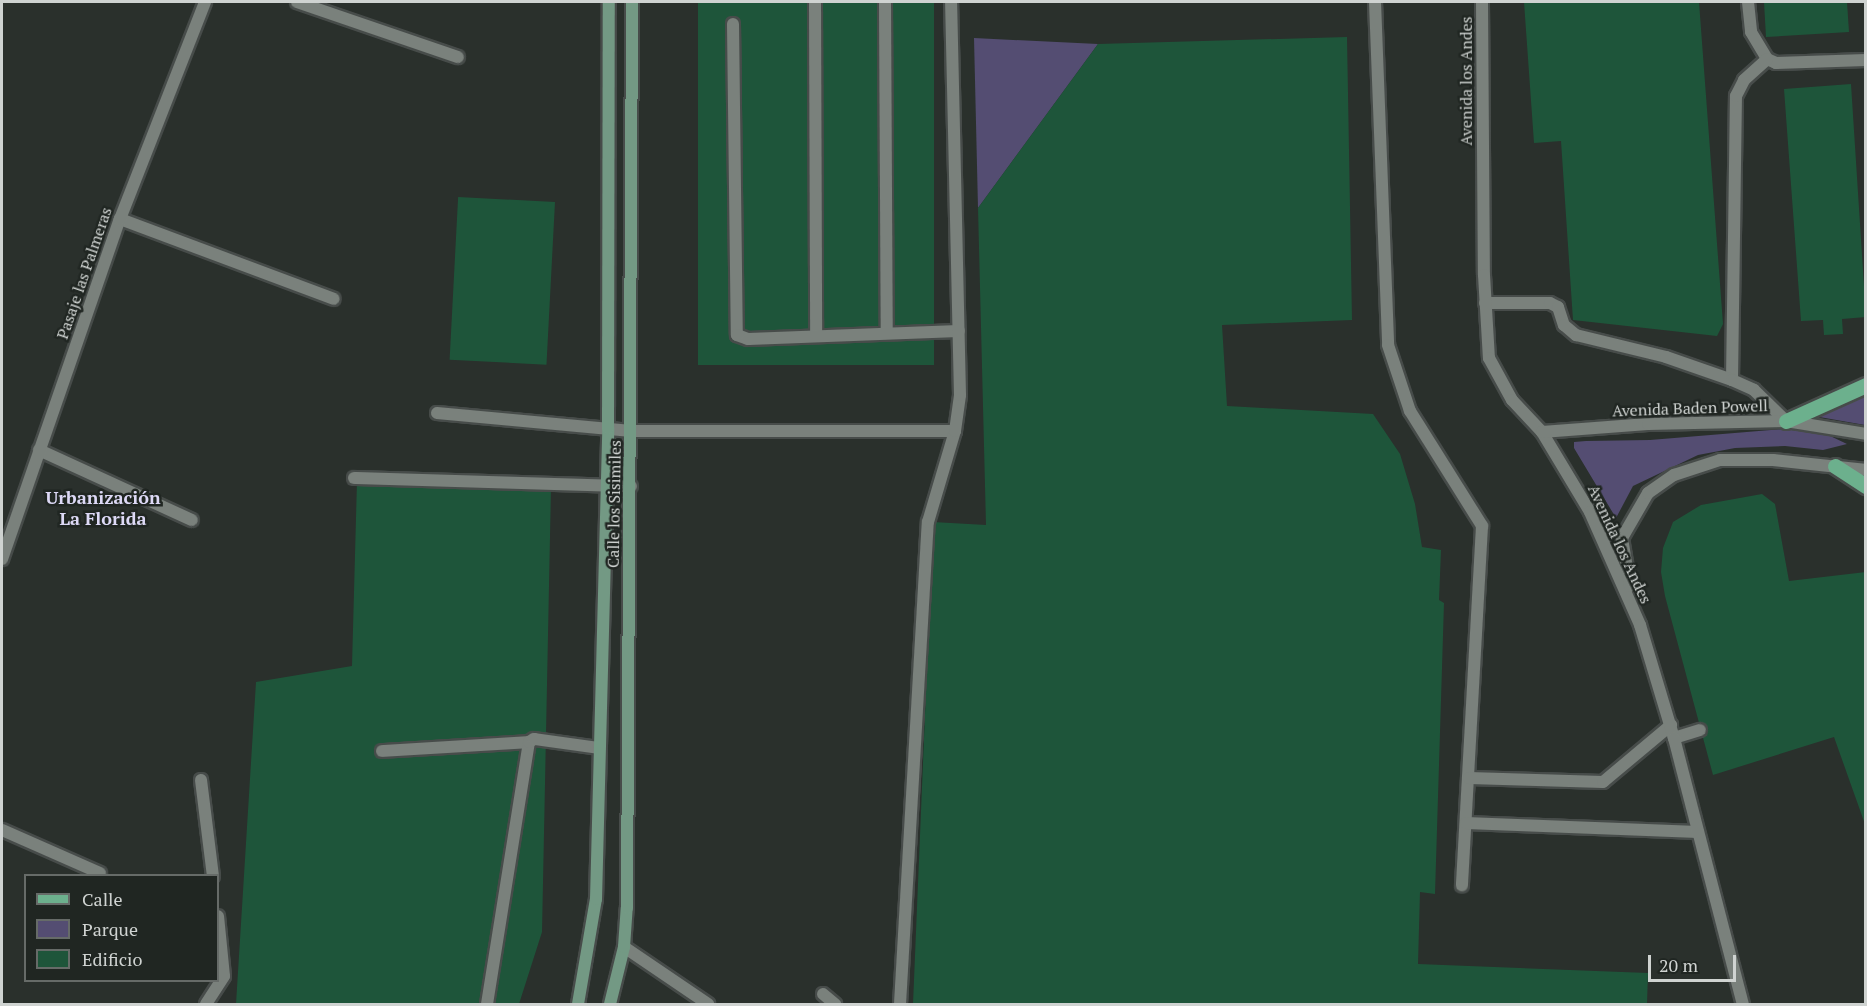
<!DOCTYPE html>
<meta charset="utf-8">
<style>
body{margin:0}
#map{position:relative;width:1867px;height:1006px;overflow:hidden;background:#2a302c;font-family:"PT Serif",serif}
div>[style]{position:absolute}
.green>*{inset:0;background:#544d72}
.building>*{inset:0;background:#1e553a;transform-origin:0 0}
.roads{filter:drop-shadow(2px 0 #474c4a) drop-shadow(-2px 0 #474c4a) drop-shadow(0 2px #474c4a) drop-shadow(0 -2px #474c4a)}
.service>*{height:12px;margin:-6px;padding:0 6px;transform-origin:6px;border-radius:6px;background:#7a817c}
.minor>*{height:12px;margin:-6px;padding:0 6px;transform-origin:6px;border-radius:6px;background:#7a817c}
.tertiary>*{height:12px;margin:-6px;padding:0 6px;transform-origin:6px;border-radius:6px;background:#7a817c}
.secondary>*{height:12px;margin:-6px;padding:0 6px;transform-origin:6px;border-radius:6px;background:#739984}
.primary>*{height:15px;margin:-7.5px;padding:0 7.5px;transform-origin:7.5px;border-radius:7.5px;background:#6cb08d}
span{translate:-50% -50%;white-space:nowrap;text-align:center;line-height:1.15;-webkit-text-stroke:5px #202622;paint-order:stroke}
.street-label{font-size:16px;color:#cfd3d1}
.neighbourhood-label{font-size:18px;color:#ddd9f6;font-weight:700}
.frame{position:absolute;inset:0;border:3px solid #cfd3d1;pointer-events:none}
.legend{position:absolute;left:24px;top:874px;width:195px;height:108px;box-sizing:border-box;background:#202622;border:2px solid #666b68;margin:0;padding:8px 10px;list-style:none;font-size:18px;color:#cfd3d1}
.legend li{display:flex;align-items:center;gap:12px;height:30px}
.legend b{width:30px;border:2px solid #666b68}
.scale{position:absolute;left:1648px;top:955px;width:88px;height:27px;box-sizing:border-box;border:3px solid #cfd3d1;border-top:0;padding-left:8px;font-size:18px;line-height:21px;white-space:nowrap;color:#cfd3d1;-webkit-text-stroke:4px #202622;paint-order:stroke}
</style>
<div id="map">
<div class="green">
<i style="clip-path:polygon(974px 38px,1098px 44px,978px 208px)"></i>
<i style="clip-path:polygon(1865px 395px,1865px 425px,1808px 415px,1838px 403px)"></i>
<i style="clip-path:polygon(1783px 429px,1826px 434px,1847px 444px,1823px 450px,1785px 446px,1735px 448px,1698px 455px,1633px 486px,1616px 518px,1574px 448px,1574px 442px,1586px 441px,1650px 440px)"></i>
</div>
<div class="building">
<i style="left:698px;top:2px;width:236px;height:363px"></i>
<i style="clip-path:polygon(1524px 2px,1699px 2px,1723px 324px,1717px 336px,1573px 320px,1561px 141px,1534px 143px)"></i>
<i style="clip-path:polygon(1764px 2px,1847px 2px,1849px 32px,1766px 37px)"></i>
<i style="clip-path:polygon(1347px 37px,1352px 320px,1222px 325px,1227px 406px,1373px 414px,1400px 454px,1415px 504px,1422px 547px,1441px 550px,1439px 600px,1444px 603px,1435px 894px,1420px 892px,1418px 964px,1648px 973px,1647px 1004px,913px 1004px,933px 522px,986px 525px,978px 208px,1098px 44px)"></i>
<i style="clip-path:polygon(1851px 84px,1866px 317px,1842px 319px,1843px 334px,1824px 335px,1823px 320px,1801px 321px,1784px 89px)"></i>
<i style="left:555px;top:202px;width:163px;height:97px;rotate:93deg"></i>
<i style="clip-path:polygon(357px 481px,551px 487px,542px 932px,519px 1004px,236px 1004px,256px 682px,352px 666px)"></i>
<i style="clip-path:polygon(1762px 494px,1775px 504px,1789px 581px,1866px 572px,1866px 827px,1834px 737px,1713px 775px,1665px 596px,1661px 572px,1663px 548px,1673px 522px,1701px 505px)"></i>
</div>
<div class="roads">
<div class="service">
<i style="left:815px;top:2px;width:334px;rotate:89.8deg"></i>
<i style="left:885px;top:2px;width:330px;rotate:89.7deg"></i>
<i style="left:1375px;top:2px;width:343px;rotate:87.8deg"></i>
<i style="left:1388px;top:345px;width:70px;rotate:71.6deg"></i>
<i style="left:1410px;top:411px;width:136px;rotate:57.9deg"></i>
<i style="left:1482px;top:526px;width:360px;rotate:93.2deg"></i>
<i style="left:1748px;top:2px;width:30px;rotate:84deg"></i>
<i style="left:1751px;top:32px;width:31px;rotate:59deg"></i>
<i style="left:1767px;top:59px;width:10px;rotate:24deg"></i>
<i style="left:1776px;top:63px;width:90px;rotate:-1.9deg"></i>
<i style="left:733px;top:24px;width:311px;rotate:89.3deg"></i>
<i style="left:737px;top:335px;width:12px;rotate:20deg"></i>
<i style="left:748px;top:339px;width:211px;rotate:-2.2deg"></i>
<i style="left:1732px;top:380px;width:284px;rotate:-89.2deg"></i>
<i style="left:1736px;top:96px;width:18px;rotate:-63deg"></i>
<i style="left:1744px;top:80px;width:31px;rotate:-42deg"></i>
<i style="left:437px;top:413px;width:195px;rotate:5.3deg"></i>
<i style="left:631px;top:431px;width:324px"></i>
<i style="left:39px;top:450px;width:168px;rotate:24.6deg"></i>
<i style="left:354px;top:478px;width:277px;rotate:1.7deg"></i>
<i style="left:1674px;top:738px;width:27px;rotate:-17deg"></i>
<i style="left:382px;top:751px;width:147px;rotate:-3.5deg"></i>
<i style="left:1469px;top:778px;width:134px;rotate:1.7deg"></i>
<i style="left:1603px;top:782px;width:89px;rotate:-40deg"></i>
<i style="left:201px;top:780px;width:97px;rotate:82.9deg"></i>
<i style="left:1466px;top:823px;width:232px;rotate:2.2deg"></i>
<i style="left:624px;top:947px;width:102px;rotate:34.2deg"></i>
<i style="left:823px;top:994px;width:16px;rotate:40deg"></i>
<i style="left:206px;top:1004px;width:33px;rotate:-57deg"></i>
<i style="left:224px;top:976px;width:60px;rotate:-95.7deg"></i>
<i style="left:487px;top:1004px;width:265px;rotate:-80.9deg"></i>
<i style="left:529px;top:742px;width:6px;rotate:-31deg"></i>
<i style="left:534px;top:739px;width:66px;rotate:7.9deg"></i>
<i style="left:900px;top:1004px;width:483px;rotate:-86.7deg"></i>
<i style="left:928px;top:522px;width:95px;rotate:-73.5deg"></i>
<i style="left:955px;top:431px;width:36px;rotate:-82deg"></i>
<i style="left:960px;top:395px;width:393px;rotate:-91.3deg"></i>
</div>
<div class="minor">
<i style="left:297px;top:2px;width:170px;rotate:18.9deg"></i>
<i style="left:120px;top:219px;width:228px;rotate:20.5deg"></i>
<i style="left:1485px;top:303px;width:65px"></i>
<i style="left:1550px;top:303px;width:9px;rotate:27deg"></i>
<i style="left:1558px;top:307px;width:19px;rotate:72deg"></i>
<i style="left:1564px;top:325px;width:16px;rotate:40deg"></i>
<i style="left:1576px;top:335px;width:93px;rotate:13.7deg"></i>
<i style="left:1666px;top:357px;width:70px;rotate:19.2deg"></i>
<i style="left:1732px;top:380px;width:24px;rotate:24deg"></i>
<i style="left:1754px;top:390px;width:45px;rotate:44.1deg"></i>
<i style="left:2px;top:559px;width:360px;rotate:-70.9deg"></i>
<i style="left:120px;top:219px;width:233px;rotate:-68.6deg"></i>
<i style="left:2px;top:830px;width:107px;rotate:23.7deg"></i>
</div>
<div class="tertiary">
<i style="left:1482px;top:2px;width:273px;rotate:89.6deg"></i>
<i style="left:1484px;top:275px;width:83px;rotate:86.6deg"></i>
<i style="left:1489px;top:358px;width:48px;rotate:61.3deg"></i>
<i style="left:1512px;top:400px;width:44px;rotate:46.8deg"></i>
<i style="left:1542px;top:432px;width:93px;rotate:59deg"></i>
<i style="left:1590px;top:512px;width:124px;rotate:66.1deg"></i>
<i style="left:1640px;top:625px;width:118px;rotate:73.3deg"></i>
<i style="left:1674px;top:738px;width:275px;rotate:75.5deg"></i>
<i style="left:1542px;top:432px;width:106px;rotate:-4.3deg"></i>
<i style="left:1648px;top:424px;width:138px;rotate:-1.2deg"></i>
<i style="left:1786px;top:421px;width:81px;rotate:9.2deg"></i>
<i style="left:1630px;top:586px;width:49px;rotate:-99.5deg"></i>
<i style="left:1622px;top:538px;width:52px;rotate:-60deg"></i>
<i style="left:1648px;top:493px;width:32px;rotate:-35deg"></i>
<i style="left:1674px;top:475px;width:48px;rotate:-18.1deg"></i>
<i style="left:1720px;top:460px;width:53px"></i>
<i style="left:1773px;top:460px;width:94px;rotate:6.1deg"></i>
</div>
<div class="secondary">
<i style="left:578px;top:1004px;width:107px;rotate:-80.3deg"></i>
<i style="left:596px;top:899px;width:471px;rotate:-88.5deg"></i>
<i style="left:608px;top:428px;width:426px;rotate:-89.9deg"></i>
<i style="left:610px;top:1004px;width:59px;rotate:-76.2deg"></i>
<i style="left:624px;top:947px;width:39px;rotate:-86deg"></i>
<i style="left:627px;top:908px;width:906px;rotate:-89.68deg"></i>
</div>
<div class="primary">
<i style="left:1786px;top:421px;width:88px;rotate:-24.2deg"></i>
<i style="left:1835px;top:466px;width:37px;rotate:33deg"></i>
</div>
</div>
<div class="street-label">
<span style="left:1466px;top:81px;rotate:-90deg">Avenida los Andes</span>
<span style="left:84px;top:273px;rotate:-71deg">Pasaje las Palmeras</span>
<span style="left:1690px;top:408px;rotate:-2deg">Avenida Baden Powell</span>
<span style="left:614px;top:504px;rotate:-89deg">Calle los Sisimiles</span>
<span style="left:1620px;top:544px;rotate:65deg">Avenida los Andes</span>
</div>
<div class="neighbourhood-label">
<span style="left:103px;top:508px">Urbanización<br>La Florida</span>
</div>
<div class="frame"></div>
<ul class="legend">
<li><b style="height:8px;background:#6cb08d"></b>Calle</li>
<li><b style="height:16px;background:#544d72"></b>Parque</li>
<li><b style="height:16px;background:#1e553a"></b>Edificio</li>
</ul>
<div class="scale">20 m</div>
</div>
